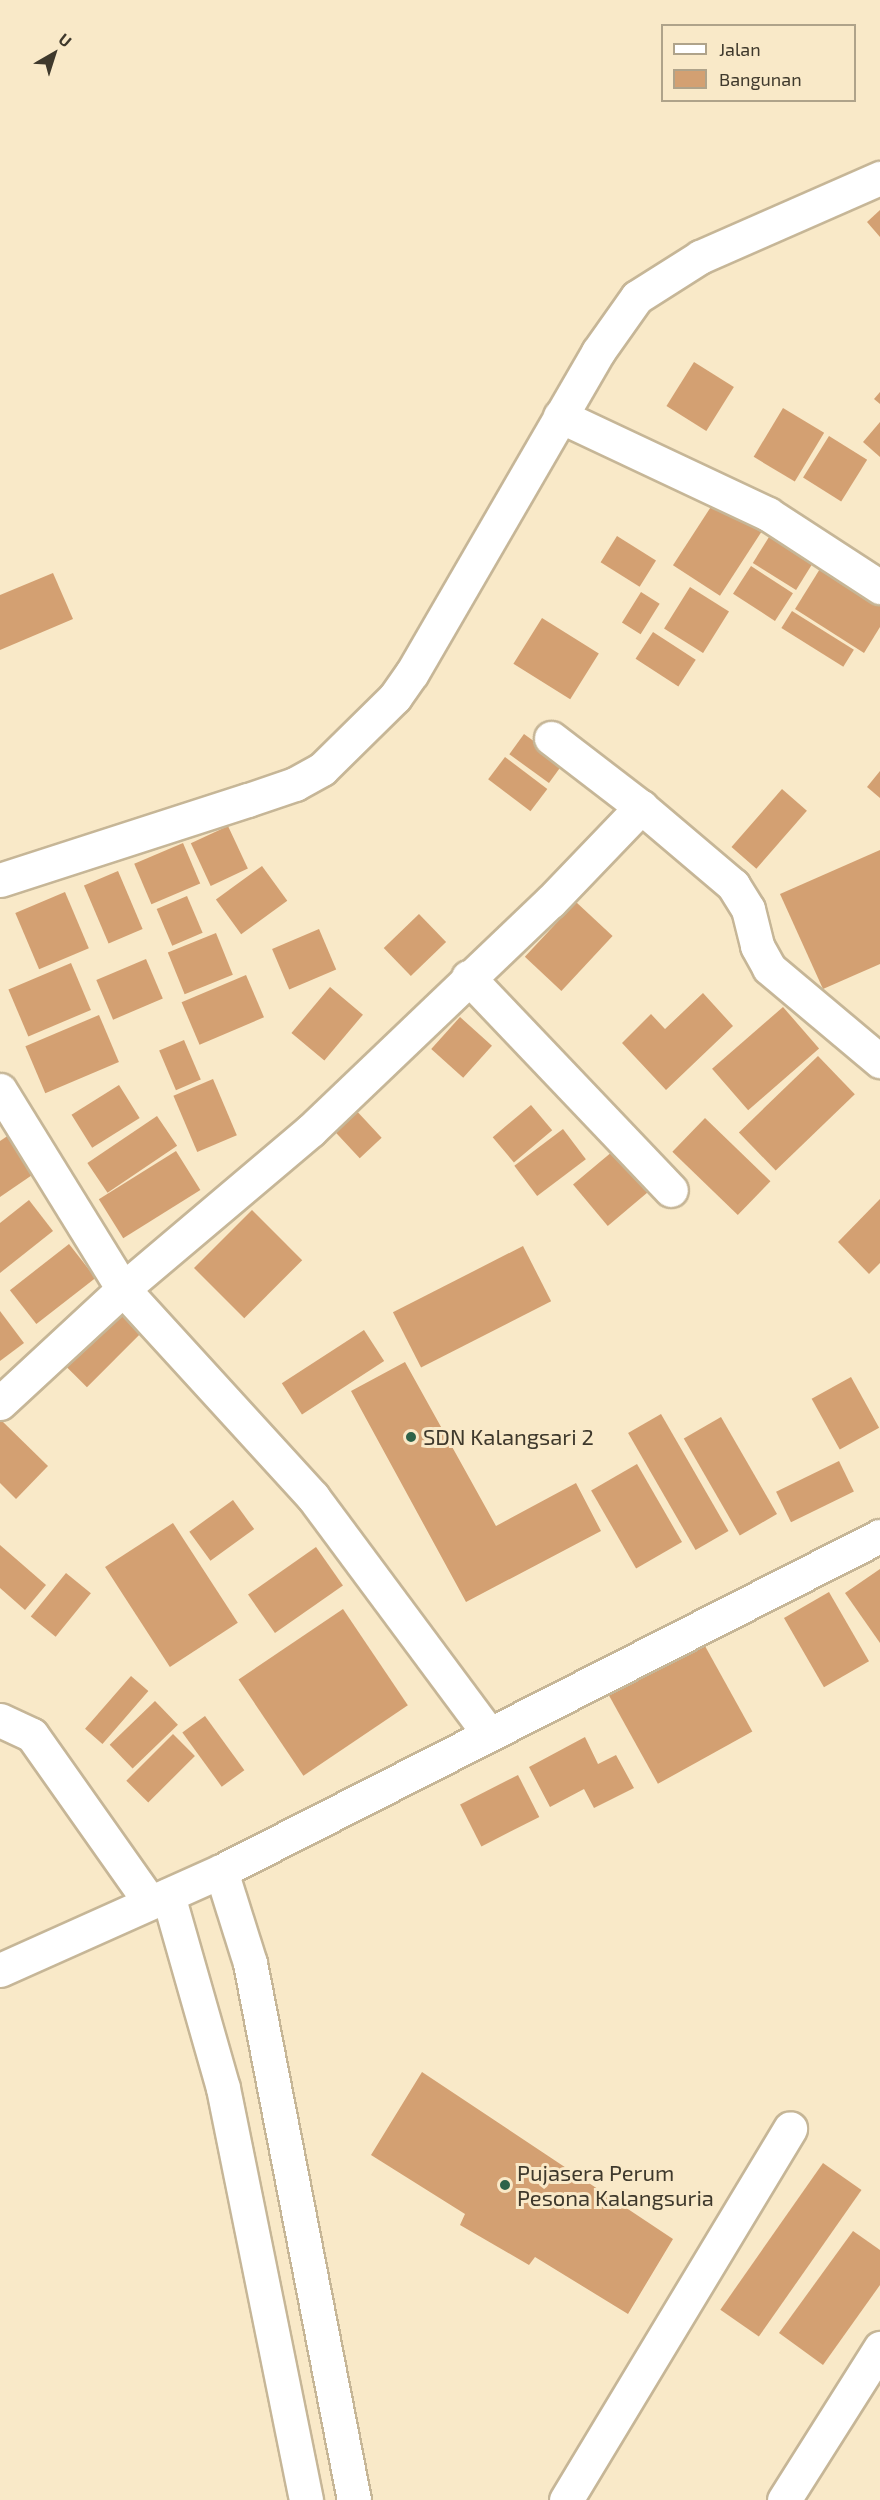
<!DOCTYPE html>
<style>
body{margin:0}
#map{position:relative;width:880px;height:2500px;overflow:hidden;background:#f9e9c8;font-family:"Exo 2",sans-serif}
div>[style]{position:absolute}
.building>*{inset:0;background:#d3a072;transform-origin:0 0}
.roads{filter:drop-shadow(2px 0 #c6b697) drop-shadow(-2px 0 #c6b697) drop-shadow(0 2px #c6b697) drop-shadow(0 -2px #c6b697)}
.minor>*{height:33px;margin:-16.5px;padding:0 16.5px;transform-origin:16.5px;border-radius:16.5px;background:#fff}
.primary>*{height:33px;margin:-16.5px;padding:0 16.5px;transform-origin:16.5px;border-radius:16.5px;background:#fff}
.dots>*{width:16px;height:16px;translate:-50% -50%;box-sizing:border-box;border:3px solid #f9e9c8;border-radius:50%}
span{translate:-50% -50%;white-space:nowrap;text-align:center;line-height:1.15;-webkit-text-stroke:6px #f9e9c8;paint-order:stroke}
.poi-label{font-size:22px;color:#3f392c}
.left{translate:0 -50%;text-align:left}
.legend{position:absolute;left:661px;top:24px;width:195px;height:78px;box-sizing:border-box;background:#f9e9c8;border:2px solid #afa38a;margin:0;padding:8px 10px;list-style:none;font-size:18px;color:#3f392c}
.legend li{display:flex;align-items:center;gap:12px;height:30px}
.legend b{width:30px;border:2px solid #afa38a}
.north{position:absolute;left:24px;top:24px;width:60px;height:60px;-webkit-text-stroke:4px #f9e9c8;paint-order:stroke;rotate:39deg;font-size:16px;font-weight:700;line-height:24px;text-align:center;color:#3f392c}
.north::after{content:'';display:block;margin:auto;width:21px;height:27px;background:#3f392c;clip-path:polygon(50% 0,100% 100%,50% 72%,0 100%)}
</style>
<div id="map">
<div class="building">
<i style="clip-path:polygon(880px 210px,880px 237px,867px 222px)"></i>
<i style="left:694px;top:362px;width:47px;height:52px;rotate:32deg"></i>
<i style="clip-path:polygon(880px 392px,880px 404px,874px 399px)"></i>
<i style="left:783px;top:408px;width:48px;height:57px;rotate:31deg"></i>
<i style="clip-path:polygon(880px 422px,880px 457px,863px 442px)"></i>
<i style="left:829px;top:436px;width:45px;height:49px;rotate:32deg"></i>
<i style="left:716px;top:499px;width:56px;height:79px;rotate:33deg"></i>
<i style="left:774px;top:529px;width:51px;height:40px;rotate:32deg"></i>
<i style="left:617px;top:536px;width:46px;height:31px;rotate:32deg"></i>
<i style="clip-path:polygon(823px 564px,880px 599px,880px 627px,864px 653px,795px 609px)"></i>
<i style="left:751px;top:566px;width:50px;height:33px;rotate:33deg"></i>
<i style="clip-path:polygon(53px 573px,73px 619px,0 650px,0 595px)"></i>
<i style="left:690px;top:587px;width:46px;height:49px;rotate:32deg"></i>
<i style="left:641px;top:592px;width:22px;height:36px;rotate:32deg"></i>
<i style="left:792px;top:611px;width:73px;height:20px;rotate:32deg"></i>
<i style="left:542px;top:618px;width:67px;height:54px;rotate:32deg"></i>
<i style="left:653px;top:632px;width:51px;height:32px;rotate:33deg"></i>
<i style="left:524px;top:734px;width:49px;height:25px;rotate:36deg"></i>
<i style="left:505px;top:757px;width:53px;height:28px;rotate:37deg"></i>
<i style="clip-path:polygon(880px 771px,880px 798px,867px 787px)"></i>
<i style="left:782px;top:789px;width:33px;height:77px;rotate:41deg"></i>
<i style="left:228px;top:826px;width:47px;height:41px;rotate:65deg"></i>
<i style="left:183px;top:843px;width:44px;height:53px;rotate:67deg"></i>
<i style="clip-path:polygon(880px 850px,880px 964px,823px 989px,780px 894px)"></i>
<i style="left:262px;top:866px;width:43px;height:57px;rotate:54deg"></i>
<i style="left:118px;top:871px;width:63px;height:37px;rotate:67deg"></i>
<i style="left:65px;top:892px;width:61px;height:54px;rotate:67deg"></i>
<i style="left:187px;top:896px;width:40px;height:33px;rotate:67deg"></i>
<i style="left:576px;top:902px;width:50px;height:75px;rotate:43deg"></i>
<i style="left:419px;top:914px;width:39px;height:49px;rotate:46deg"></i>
<i style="left:319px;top:929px;width:44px;height:51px;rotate:67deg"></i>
<i style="left:216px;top:933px;width:45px;height:52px;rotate:68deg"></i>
<i style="left:146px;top:959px;width:43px;height:54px;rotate:67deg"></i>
<i style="left:71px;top:963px;width:51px;height:68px;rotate:67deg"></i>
<i style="left:246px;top:975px;width:46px;height:70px;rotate:67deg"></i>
<i style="left:330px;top:987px;width:43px;height:60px;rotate:40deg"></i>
<i style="clip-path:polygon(703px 993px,733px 1026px,666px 1090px,622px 1043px,651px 1014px,665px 1029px)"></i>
<i style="left:783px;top:1007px;width:55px;height:94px;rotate:49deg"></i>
<i style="left:99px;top:1015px;width:51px;height:80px;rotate:67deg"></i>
<i style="left:460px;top:1017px;width:43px;height:43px;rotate:42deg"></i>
<i style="left:184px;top:1040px;width:43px;height:27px;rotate:67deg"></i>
<i style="left:818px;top:1056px;width:53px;height:110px;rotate:46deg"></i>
<i style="left:213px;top:1079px;width:61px;height:43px;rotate:67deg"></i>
<i style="left:119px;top:1085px;width:39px;height:56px;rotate:58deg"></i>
<i style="left:531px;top:1105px;width:33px;height:50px;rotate:50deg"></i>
<i style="left:353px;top:1107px;width:42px;height:30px;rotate:47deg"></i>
<i style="left:157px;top:1116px;width:36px;height:84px;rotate:56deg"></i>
<i style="left:705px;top:1118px;width:91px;height:47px;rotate:44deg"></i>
<i style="left:563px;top:1129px;width:38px;height:61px;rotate:53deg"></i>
<i style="clip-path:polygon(12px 1133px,38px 1171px,0 1197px,0 1141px)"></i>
<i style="left:619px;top:1146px;width:54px;height:60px;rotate:50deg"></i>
<i style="left:176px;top:1151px;width:46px;height:91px;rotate:58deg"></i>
<i style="clip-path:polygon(880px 1199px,880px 1263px,869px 1274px,838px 1242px)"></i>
<i style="clip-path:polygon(29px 1200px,53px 1231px,0 1273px,0 1223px)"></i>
<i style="left:252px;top:1210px;width:71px;height:82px;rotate:45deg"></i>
<i style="left:69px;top:1244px;width:43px;height:75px;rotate:52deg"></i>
<i style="left:523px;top:1246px;width:62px;height:146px;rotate:63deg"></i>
<i style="left:111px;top:1301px;width:44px;height:78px;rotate:45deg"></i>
<i style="clip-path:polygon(0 1311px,24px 1343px,0 1361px)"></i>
<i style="left:364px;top:1330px;width:37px;height:98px;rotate:57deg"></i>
<i style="clip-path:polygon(405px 1362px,496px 1526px,576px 1483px,601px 1531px,466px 1602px,351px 1391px)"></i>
<i style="left:851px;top:1377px;width:58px;height:45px;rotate:61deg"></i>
<i style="left:661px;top:1414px;width:135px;height:38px;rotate:60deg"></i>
<i style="left:721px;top:1417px;width:112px;height:43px;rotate:60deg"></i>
<i style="clip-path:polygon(0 1419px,48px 1466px,16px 1499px,0 1483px)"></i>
<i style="left:839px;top:1461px;width:34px;height:70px;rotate:64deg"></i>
<i style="left:637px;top:1464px;width:90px;height:53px;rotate:60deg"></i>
<i style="left:233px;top:1500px;width:36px;height:54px;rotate:54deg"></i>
<i style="left:173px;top:1523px;width:119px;height:81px;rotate:57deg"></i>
<i style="clip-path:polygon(0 1545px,46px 1585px,25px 1610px,0 1588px)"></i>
<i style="left:316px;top:1547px;width:47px;height:83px;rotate:55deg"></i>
<i style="clip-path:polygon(880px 1569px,880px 1643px,845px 1593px)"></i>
<i style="left:66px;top:1573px;width:32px;height:56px;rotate:39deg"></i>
<i style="left:829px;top:1592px;width:80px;height:52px;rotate:60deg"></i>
<i style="left:343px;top:1609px;width:116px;height:126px;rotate:56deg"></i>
<i style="left:700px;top:1637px;width:108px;height:108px;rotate:61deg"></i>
<i style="left:131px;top:1676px;width:23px;height:70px;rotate:41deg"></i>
<i style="left:155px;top:1701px;width:33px;height:63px;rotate:46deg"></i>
<i style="left:205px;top:1716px;width:67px;height:28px;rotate:54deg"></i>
<i style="left:173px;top:1734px;width:31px;height:66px;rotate:45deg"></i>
<i style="clip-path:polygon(585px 1737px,598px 1764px,616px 1755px,634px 1788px,594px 1808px,584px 1789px,550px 1807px,529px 1767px)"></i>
<i style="left:518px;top:1775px;width:47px;height:65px;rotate:63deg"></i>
<i style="clip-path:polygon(422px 2072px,673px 2239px,628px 2314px,535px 2257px,529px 2265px,460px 2225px,465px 2214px,371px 2155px)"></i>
<i style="left:823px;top:2163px;width:47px;height:179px;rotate:35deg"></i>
<i style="clip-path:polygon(853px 2231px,880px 2250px,880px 2285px,823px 2365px,779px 2333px)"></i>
</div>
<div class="roads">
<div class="minor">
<i style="left:560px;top:416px;width:230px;rotate:25.2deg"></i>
<i style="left:768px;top:514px;width:134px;rotate:33.1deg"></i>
<i style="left:551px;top:738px;width:113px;rotate:37.5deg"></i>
<i style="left:0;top:880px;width:261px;rotate:-17.9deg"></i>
<i style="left:248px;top:800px;width:50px;rotate:-18.8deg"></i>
<i style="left:295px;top:784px;width:31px;rotate:-29deg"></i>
<i style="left:322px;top:769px;width:103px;rotate:-44.6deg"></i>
<i style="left:395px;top:697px;width:29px;rotate:-55deg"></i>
<i style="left:412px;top:673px;width:371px;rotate:-59.9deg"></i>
<i style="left:598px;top:352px;width:67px;rotate:-54.7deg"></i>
<i style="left:637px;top:297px;width:75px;rotate:-32.4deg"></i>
<i style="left:700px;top:257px;width:197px;rotate:-23.7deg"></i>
<i style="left:468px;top:977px;width:294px;rotate:46.4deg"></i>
<i style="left:0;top:1090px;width:234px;rotate:58.3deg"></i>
<i style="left:123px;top:1289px;width:282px;rotate:47.6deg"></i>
<i style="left:313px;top:1497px;width:294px;rotate:53.4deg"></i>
<i style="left:0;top:1403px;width:168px;rotate:-42.8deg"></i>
<i style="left:123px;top:1289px;width:246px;rotate:-40.2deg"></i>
<i style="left:311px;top:1130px;width:330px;rotate:-43.7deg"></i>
<i style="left:550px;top:902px;width:132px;rotate:-46.2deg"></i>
<i style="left:641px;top:807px;width:121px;rotate:40.3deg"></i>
<i style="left:733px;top:885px;width:28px;rotate:58deg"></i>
<i style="left:748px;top:909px;width:38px;rotate:76deg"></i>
<i style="left:757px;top:946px;width:25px;rotate:61deg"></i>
<i style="left:769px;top:968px;width:145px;rotate:40deg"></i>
<i style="left:0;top:1720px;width:35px;rotate:25deg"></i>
<i style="left:32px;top:1735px;width:204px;rotate:54.8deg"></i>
<i style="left:221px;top:1871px;width:96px;rotate:72.5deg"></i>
<i style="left:250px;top:1963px;width:547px;rotate:79.04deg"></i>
<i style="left:168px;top:1895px;width:201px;rotate:74.1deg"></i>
<i style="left:223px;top:2088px;width:420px;rotate:78.6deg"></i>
<i style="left:566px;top:2500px;width:434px;rotate:-58.9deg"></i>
<i style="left:784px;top:2500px;width:180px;rotate:-57.7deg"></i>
</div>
<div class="primary">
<i style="left:0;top:1970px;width:242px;rotate:-24.1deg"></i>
<i style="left:221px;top:1871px;width:739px;rotate:-26.95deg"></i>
</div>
</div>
<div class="dots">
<i style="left:411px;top:1437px;background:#2e6349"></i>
<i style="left:505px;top:2185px;background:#2e6349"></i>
</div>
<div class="poi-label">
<span class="left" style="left:423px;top:1437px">SDN Kalangsari 2</span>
<span class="left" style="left:517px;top:2185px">Pujasera Perum<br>Pesona Kalangsuria</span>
</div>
<ul class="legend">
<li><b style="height:8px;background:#fff"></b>Jalan</li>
<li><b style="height:16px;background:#d3a072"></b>Bangunan</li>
</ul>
<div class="north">U</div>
</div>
